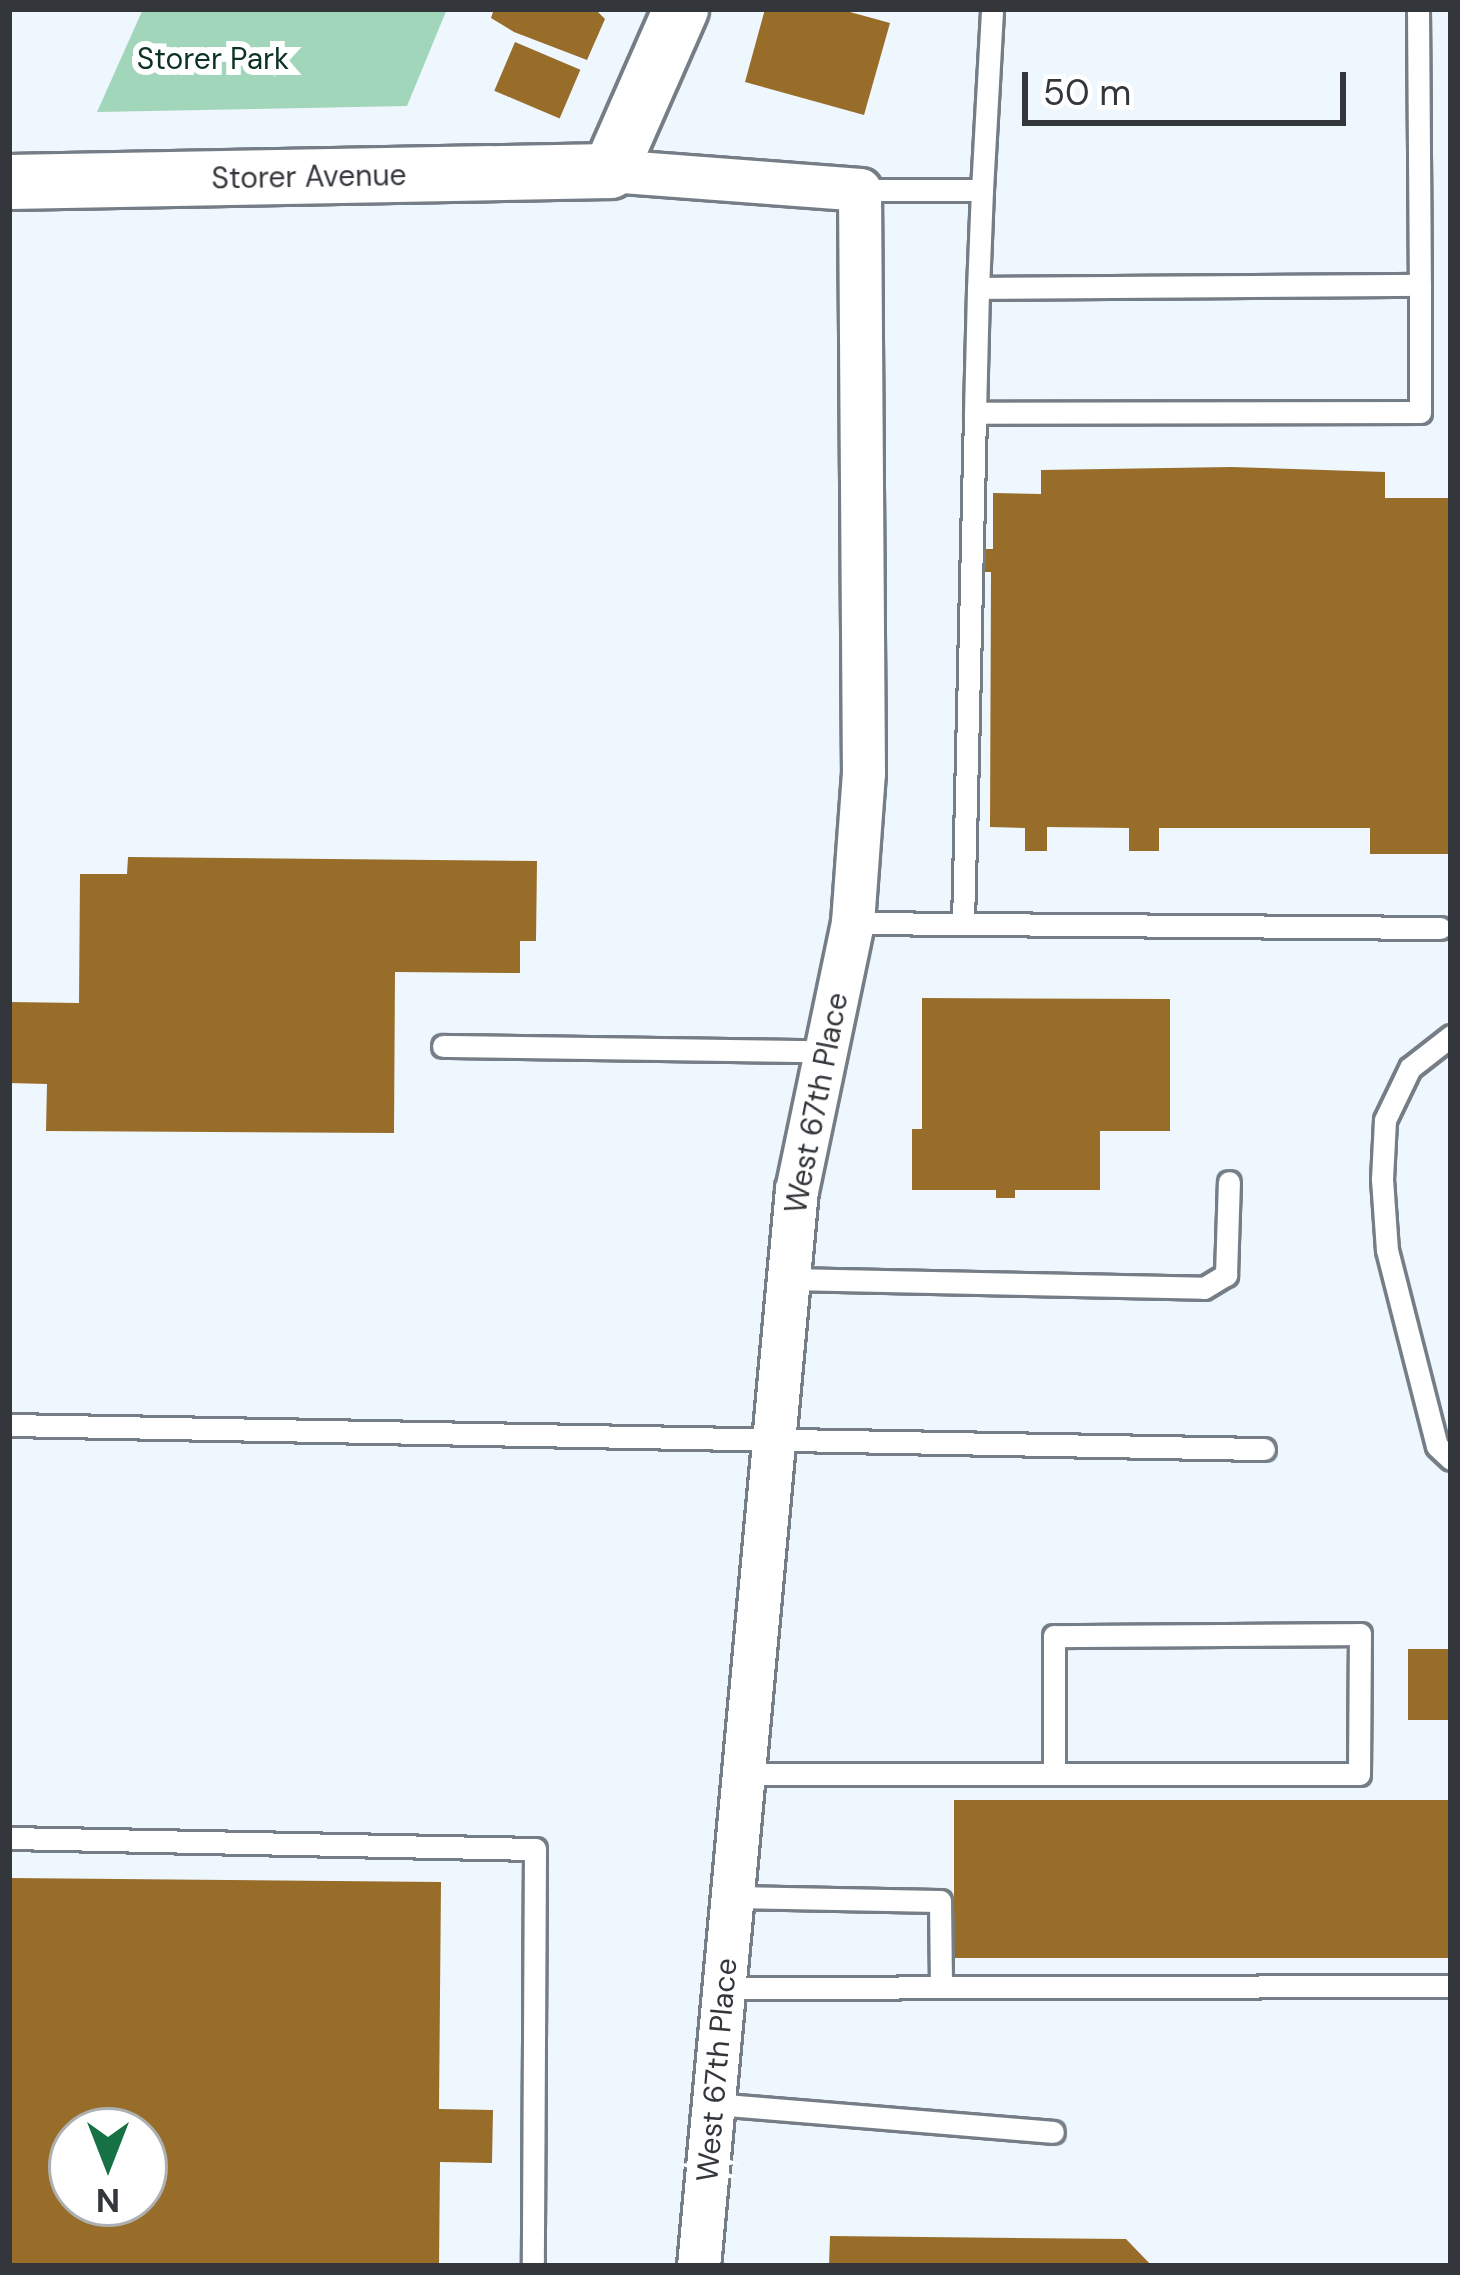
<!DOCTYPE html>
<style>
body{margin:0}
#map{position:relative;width:1460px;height:2275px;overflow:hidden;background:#eff7fe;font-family:"DM Sans",sans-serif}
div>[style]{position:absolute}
.green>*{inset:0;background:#a2d6ba}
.building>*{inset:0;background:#986c29;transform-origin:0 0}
.roads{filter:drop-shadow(3px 0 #757e86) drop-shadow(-3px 0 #757e86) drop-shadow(0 3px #757e86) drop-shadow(0 -3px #757e86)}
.service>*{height:21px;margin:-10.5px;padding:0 10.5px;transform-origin:10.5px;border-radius:10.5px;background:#fff}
.minor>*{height:42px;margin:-21px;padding:0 21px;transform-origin:21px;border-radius:21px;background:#fff}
.tertiary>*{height:54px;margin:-27px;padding:0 27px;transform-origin:27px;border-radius:27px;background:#fff}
span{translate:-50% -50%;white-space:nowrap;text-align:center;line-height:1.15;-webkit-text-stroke:12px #fff;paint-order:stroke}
.park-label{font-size:30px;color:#0c3222}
.street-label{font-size:30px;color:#33363a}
.frame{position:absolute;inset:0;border:12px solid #33363a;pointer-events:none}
.north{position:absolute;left:48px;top:2107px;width:120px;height:120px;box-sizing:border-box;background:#fff;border:3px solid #adafb0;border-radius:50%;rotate:180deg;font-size:33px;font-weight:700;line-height:48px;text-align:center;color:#33363a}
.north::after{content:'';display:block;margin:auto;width:42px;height:54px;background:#167145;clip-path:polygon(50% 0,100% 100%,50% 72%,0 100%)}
.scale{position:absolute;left:1022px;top:72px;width:324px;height:54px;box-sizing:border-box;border:6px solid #33363a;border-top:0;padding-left:15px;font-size:36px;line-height:42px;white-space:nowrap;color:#33363a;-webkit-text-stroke:9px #fff;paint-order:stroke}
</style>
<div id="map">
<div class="green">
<i style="clip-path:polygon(143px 9px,447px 9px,407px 106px,97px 112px)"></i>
</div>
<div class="building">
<i style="clip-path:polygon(494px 9px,595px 9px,605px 19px,587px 60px,514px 32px,491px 18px)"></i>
<i style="clip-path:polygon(765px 9px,839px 9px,890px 23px,864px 115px,745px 82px)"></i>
<i style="left:515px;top:42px;width:71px;height:53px;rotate:23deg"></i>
<i style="clip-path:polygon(1231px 467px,1385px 472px,1385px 498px,1451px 498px,1451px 854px,1370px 854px,1370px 828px,1159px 828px,1159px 851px,1129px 851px,1129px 828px,1047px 827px,1047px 851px,1025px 851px,1025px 828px,990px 827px,991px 572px,973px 572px,973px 549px,993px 549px,993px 493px,1041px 494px,1041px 470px)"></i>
<i style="clip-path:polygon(128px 857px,537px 861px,536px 941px,520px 941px,520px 973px,395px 972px,394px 1133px,46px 1131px,47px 1084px,9px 1083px,9px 1002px,79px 1003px,80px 874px,127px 874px)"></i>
<i style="clip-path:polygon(922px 998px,1170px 999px,1170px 1131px,1100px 1131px,1100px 1190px,1015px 1190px,1015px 1198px,996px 1198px,996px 1190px,912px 1190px,912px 1129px,922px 1129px)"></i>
<i style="left:1408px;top:1649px;width:43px;height:71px"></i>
<i style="left:954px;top:1800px;width:497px;height:158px"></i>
<i style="clip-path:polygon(evenodd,9px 1878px,441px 1882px,439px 2109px,493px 2110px,492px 2163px,440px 2162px,439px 2266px,9px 2266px,9px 1878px,72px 2131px,144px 2131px,144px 2203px,72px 2203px,72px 2131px)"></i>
<i style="clip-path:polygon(830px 2236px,1126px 2239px,1152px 2266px,829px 2266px)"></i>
</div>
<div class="roads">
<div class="service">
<i style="left:1418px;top:9px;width:276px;rotate:89.6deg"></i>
<i style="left:1420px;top:285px;width:127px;rotate:90deg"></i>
<i style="left:1420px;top:412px;width:445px;rotate:179.9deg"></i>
<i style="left:975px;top:413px;width:125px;rotate:-88.6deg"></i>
<i style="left:978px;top:288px;width:442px;rotate:-0.4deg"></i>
<i style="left:860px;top:190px;width:122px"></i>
<i style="left:982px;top:190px;width:98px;rotate:92.3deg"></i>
<i style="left:982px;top:190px;width:181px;rotate:-86.8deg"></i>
<i style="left:853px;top:923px;width:587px;rotate:0.49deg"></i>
<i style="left:963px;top:924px;width:511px;rotate:-88.65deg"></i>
<i style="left:1451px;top:1036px;width:52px;rotate:142deg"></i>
<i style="left:1410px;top:1068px;width:58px;rotate:115.7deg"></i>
<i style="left:1385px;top:1120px;width:59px;rotate:92.9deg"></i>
<i style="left:1382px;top:1179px;width:71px;rotate:86deg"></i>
<i style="left:1387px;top:1250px;width:202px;rotate:75.7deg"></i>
<i style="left:1437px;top:1446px;width:19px;rotate:43deg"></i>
<i style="left:443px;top:1046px;width:380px;rotate:0.8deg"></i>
<i style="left:789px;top:1279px;width:415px;rotate:1.2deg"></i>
<i style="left:1204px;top:1288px;width:26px;rotate:-31deg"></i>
<i style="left:1226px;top:1275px;width:93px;rotate:-88.2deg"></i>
<i style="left:9px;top:1425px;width:1255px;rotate:1.1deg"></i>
<i style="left:744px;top:1774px;width:615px"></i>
<i style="left:1359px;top:1774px;width:140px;rotate:-89.6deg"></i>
<i style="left:1360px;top:1634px;width:306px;rotate:179.6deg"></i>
<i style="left:1054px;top:1636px;width:138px;rotate:90deg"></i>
<i style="left:9px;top:1838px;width:526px;rotate:1.2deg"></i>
<i style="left:535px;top:1849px;width:417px;rotate:90.3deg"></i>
<i style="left:732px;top:1897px;width:208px;rotate:1.1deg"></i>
<i style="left:940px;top:1901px;width:86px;rotate:89.3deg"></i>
<i style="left:724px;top:1988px;width:727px;rotate:-0.16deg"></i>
<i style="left:714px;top:2104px;width:340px;rotate:4.7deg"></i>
</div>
<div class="minor">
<i style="left:610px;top:171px;width:251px;rotate:4.3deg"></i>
<i style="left:860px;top:190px;width:583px;rotate:89.61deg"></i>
<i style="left:864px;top:773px;width:150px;rotate:94.2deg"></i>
<i style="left:853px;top:923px;width:273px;rotate:101.8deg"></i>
<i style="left:797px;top:1190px;width:1080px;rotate:95.2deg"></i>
</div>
<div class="tertiary">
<i style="left:9px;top:182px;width:601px;rotate:-1.05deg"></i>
<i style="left:610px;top:171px;width:177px;rotate:-66.3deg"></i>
</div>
</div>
<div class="park-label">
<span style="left:213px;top:59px">Storer Park</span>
</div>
<div class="street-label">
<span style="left:309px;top:177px;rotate:-1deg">Storer Avenue</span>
<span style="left:817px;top:1103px;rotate:-79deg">West 67th Place</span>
<span style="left:717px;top:2070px;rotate:-85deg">West 67th Place</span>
</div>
<div class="frame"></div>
<div class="north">N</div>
<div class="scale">50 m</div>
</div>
